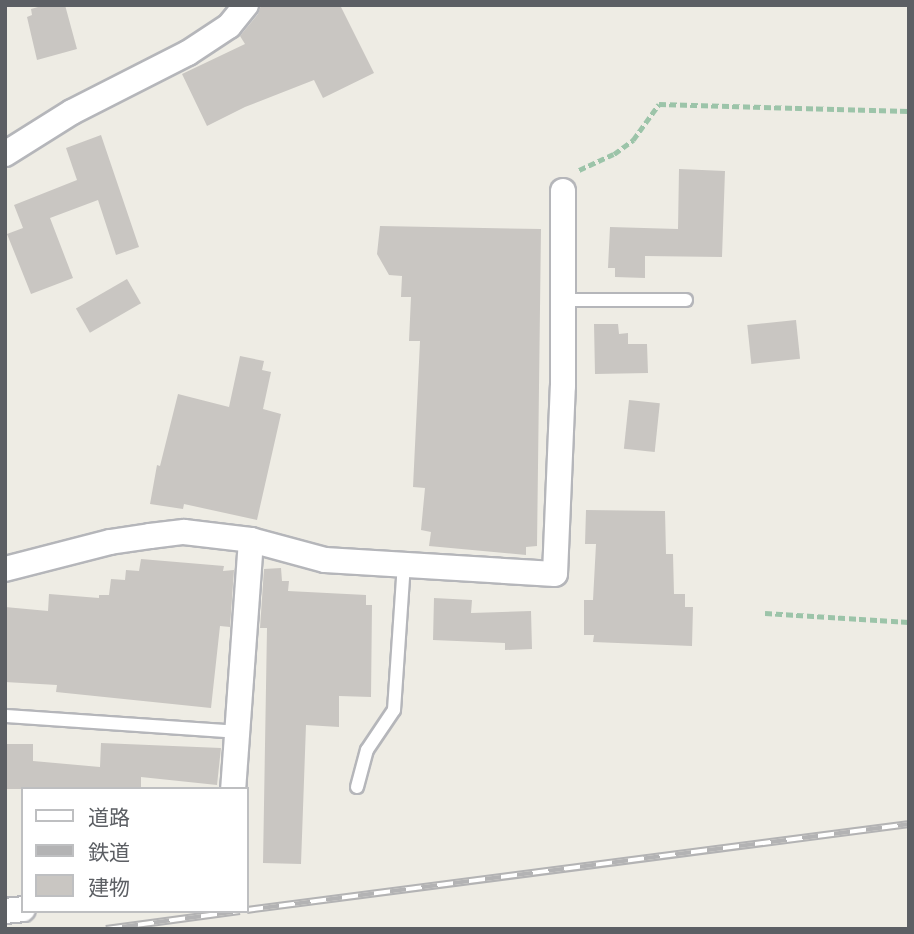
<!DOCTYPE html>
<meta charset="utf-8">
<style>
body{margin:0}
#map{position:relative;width:914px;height:934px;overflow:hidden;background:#eeece4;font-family:"Public Sans","Noto Sans JP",sans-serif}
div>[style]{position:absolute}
.building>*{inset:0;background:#c9c6c2;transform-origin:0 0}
.path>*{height:4.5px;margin-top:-2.25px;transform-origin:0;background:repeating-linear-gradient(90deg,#9cc4a9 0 7px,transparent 0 10.5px)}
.roads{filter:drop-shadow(2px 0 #b5b6ba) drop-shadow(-2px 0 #b5b6ba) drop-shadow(0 2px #b5b6ba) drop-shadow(0 -2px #b5b6ba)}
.lane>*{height:12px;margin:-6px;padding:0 6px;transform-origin:6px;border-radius:6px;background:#fff}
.street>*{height:24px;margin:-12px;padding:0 12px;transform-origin:12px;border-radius:12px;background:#fff}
.rail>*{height:8px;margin-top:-4px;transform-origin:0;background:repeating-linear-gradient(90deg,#fff 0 16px,#b3b3b4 0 32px);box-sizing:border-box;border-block:2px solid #b3b3b4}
span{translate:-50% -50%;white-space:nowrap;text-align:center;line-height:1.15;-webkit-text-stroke:5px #fff;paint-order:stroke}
.frame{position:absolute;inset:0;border:7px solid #5c5f64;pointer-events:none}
.legend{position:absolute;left:21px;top:787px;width:228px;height:126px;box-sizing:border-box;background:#fff;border:2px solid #bebfc1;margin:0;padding:9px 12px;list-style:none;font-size:21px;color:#5c5f64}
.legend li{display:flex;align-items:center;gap:14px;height:35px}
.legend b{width:35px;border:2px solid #bebfc1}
</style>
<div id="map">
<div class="building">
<i style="clip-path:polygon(45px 5px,65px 5px,77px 49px,37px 60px,27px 17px,32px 15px,31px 9px)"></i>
<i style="clip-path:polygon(261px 5px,340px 5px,374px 73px,323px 98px,314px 80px,245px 107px,207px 126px,182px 74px,245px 44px,240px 36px,258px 14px)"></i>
<i style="clip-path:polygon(101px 135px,139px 247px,116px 255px,98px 200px,50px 218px,73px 278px,31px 294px,7px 234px,23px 228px,14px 205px,77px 180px,66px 148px)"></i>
<i style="clip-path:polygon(679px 169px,725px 171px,722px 257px,645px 256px,645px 278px,615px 277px,615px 268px,608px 268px,610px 227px,678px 229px)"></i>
<i style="clip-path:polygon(380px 226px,541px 229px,537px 546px,526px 547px,526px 555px,429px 546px,431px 532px,421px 530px,425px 488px,413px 487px,420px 341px,409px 341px,411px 297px,401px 297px,402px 276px,389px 275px,377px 254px)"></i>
<i style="left:127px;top:279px;width:28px;height:59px;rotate:60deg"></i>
<i style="left:796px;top:320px;width:39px;height:49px;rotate:84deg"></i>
<i style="clip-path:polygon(594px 324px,618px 324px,619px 334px,628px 333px,628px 344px,647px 344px,648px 373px,595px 374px)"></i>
<i style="clip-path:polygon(240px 356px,264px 361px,262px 370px,271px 372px,263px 409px,281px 414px,257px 520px,184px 504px,183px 509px,150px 504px,157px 465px,160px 466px,178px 394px,229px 407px)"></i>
<i style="left:629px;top:400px;width:31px;height:49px;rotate:6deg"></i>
<i style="clip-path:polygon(586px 510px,665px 511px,666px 554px,673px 554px,674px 594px,685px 594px,685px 607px,693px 607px,692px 646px,593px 642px,594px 635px,584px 635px,584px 600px,593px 600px,596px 544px,585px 544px)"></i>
<i style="clip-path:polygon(141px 559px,224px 566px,223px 571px,234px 570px,230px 627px,220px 626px,211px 708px,56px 692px,57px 685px,5px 682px,5px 607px,48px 611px,49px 594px,99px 598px,99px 595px,109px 595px,111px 579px,125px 580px,126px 570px,139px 571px)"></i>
<i style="clip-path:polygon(281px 568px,282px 581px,289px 581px,288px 591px,366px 595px,366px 605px,372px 605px,371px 697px,339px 696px,339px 727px,306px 725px,301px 864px,263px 863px,267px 628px,260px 628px,264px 569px)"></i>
<i style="clip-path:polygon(434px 598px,472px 600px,471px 613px,531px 611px,532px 649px,505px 650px,505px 643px,433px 640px)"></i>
<i style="clip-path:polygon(101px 743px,221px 748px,217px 785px,141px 777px,141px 789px,5px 789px,5px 744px,33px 744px,33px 761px,100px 767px)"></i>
</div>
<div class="path">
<i style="left:579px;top:170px;width:38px;rotate:-25deg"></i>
<i style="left:614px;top:154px;width:24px;rotate:-36deg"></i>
<i style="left:633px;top:140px;width:44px;rotate:-54.2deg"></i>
<i style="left:659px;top:104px;width:250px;rotate:1.6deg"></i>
<i style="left:765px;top:613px;width:144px;rotate:3.6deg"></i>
</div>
<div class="roads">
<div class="lane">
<i style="left:563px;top:300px;width:123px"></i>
<i style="left:5px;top:716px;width:233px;rotate:3.9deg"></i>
<i style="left:357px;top:787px;width:38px;rotate:-75deg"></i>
<i style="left:367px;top:750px;width:48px;rotate:-56deg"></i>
<i style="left:394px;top:710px;width:146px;rotate:-86.1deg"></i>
</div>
<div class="street">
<i style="left:5px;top:154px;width:79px;rotate:-32.1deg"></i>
<i style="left:72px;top:112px;width:130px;rotate:-27deg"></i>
<i style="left:188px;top:53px;width:49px;rotate:-33.4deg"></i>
<i style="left:229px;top:26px;width:27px;rotate:-51deg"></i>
<i style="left:251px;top:540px;width:77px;rotate:15.1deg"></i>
<i style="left:325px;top:560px;width:230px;rotate:3.5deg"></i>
<i style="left:555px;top:574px;width:188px;rotate:-87.6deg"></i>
<i style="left:563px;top:386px;width:195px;rotate:-90deg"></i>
<i style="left:5px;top:569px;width:108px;rotate:-14.4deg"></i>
<i style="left:110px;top:542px;width:40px;rotate:-8.5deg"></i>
<i style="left:150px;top:536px;width:34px;rotate:-7deg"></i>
<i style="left:184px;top:532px;width:67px;rotate:6.8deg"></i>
<i style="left:251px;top:540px;width:250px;rotate:94.1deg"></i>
<i style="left:5px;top:911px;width:18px;rotate:-6deg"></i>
</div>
</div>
<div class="rail">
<i style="left:247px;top:910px;width:668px;rotate:-7.4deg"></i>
<i style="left:106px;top:929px;width:135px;rotate:-7.7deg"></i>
</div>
<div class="frame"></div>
<ul class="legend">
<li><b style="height:9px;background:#fff"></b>道路</li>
<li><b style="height:9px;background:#b3b3b4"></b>鉄道</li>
<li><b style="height:19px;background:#c9c6c2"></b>建物</li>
</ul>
</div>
